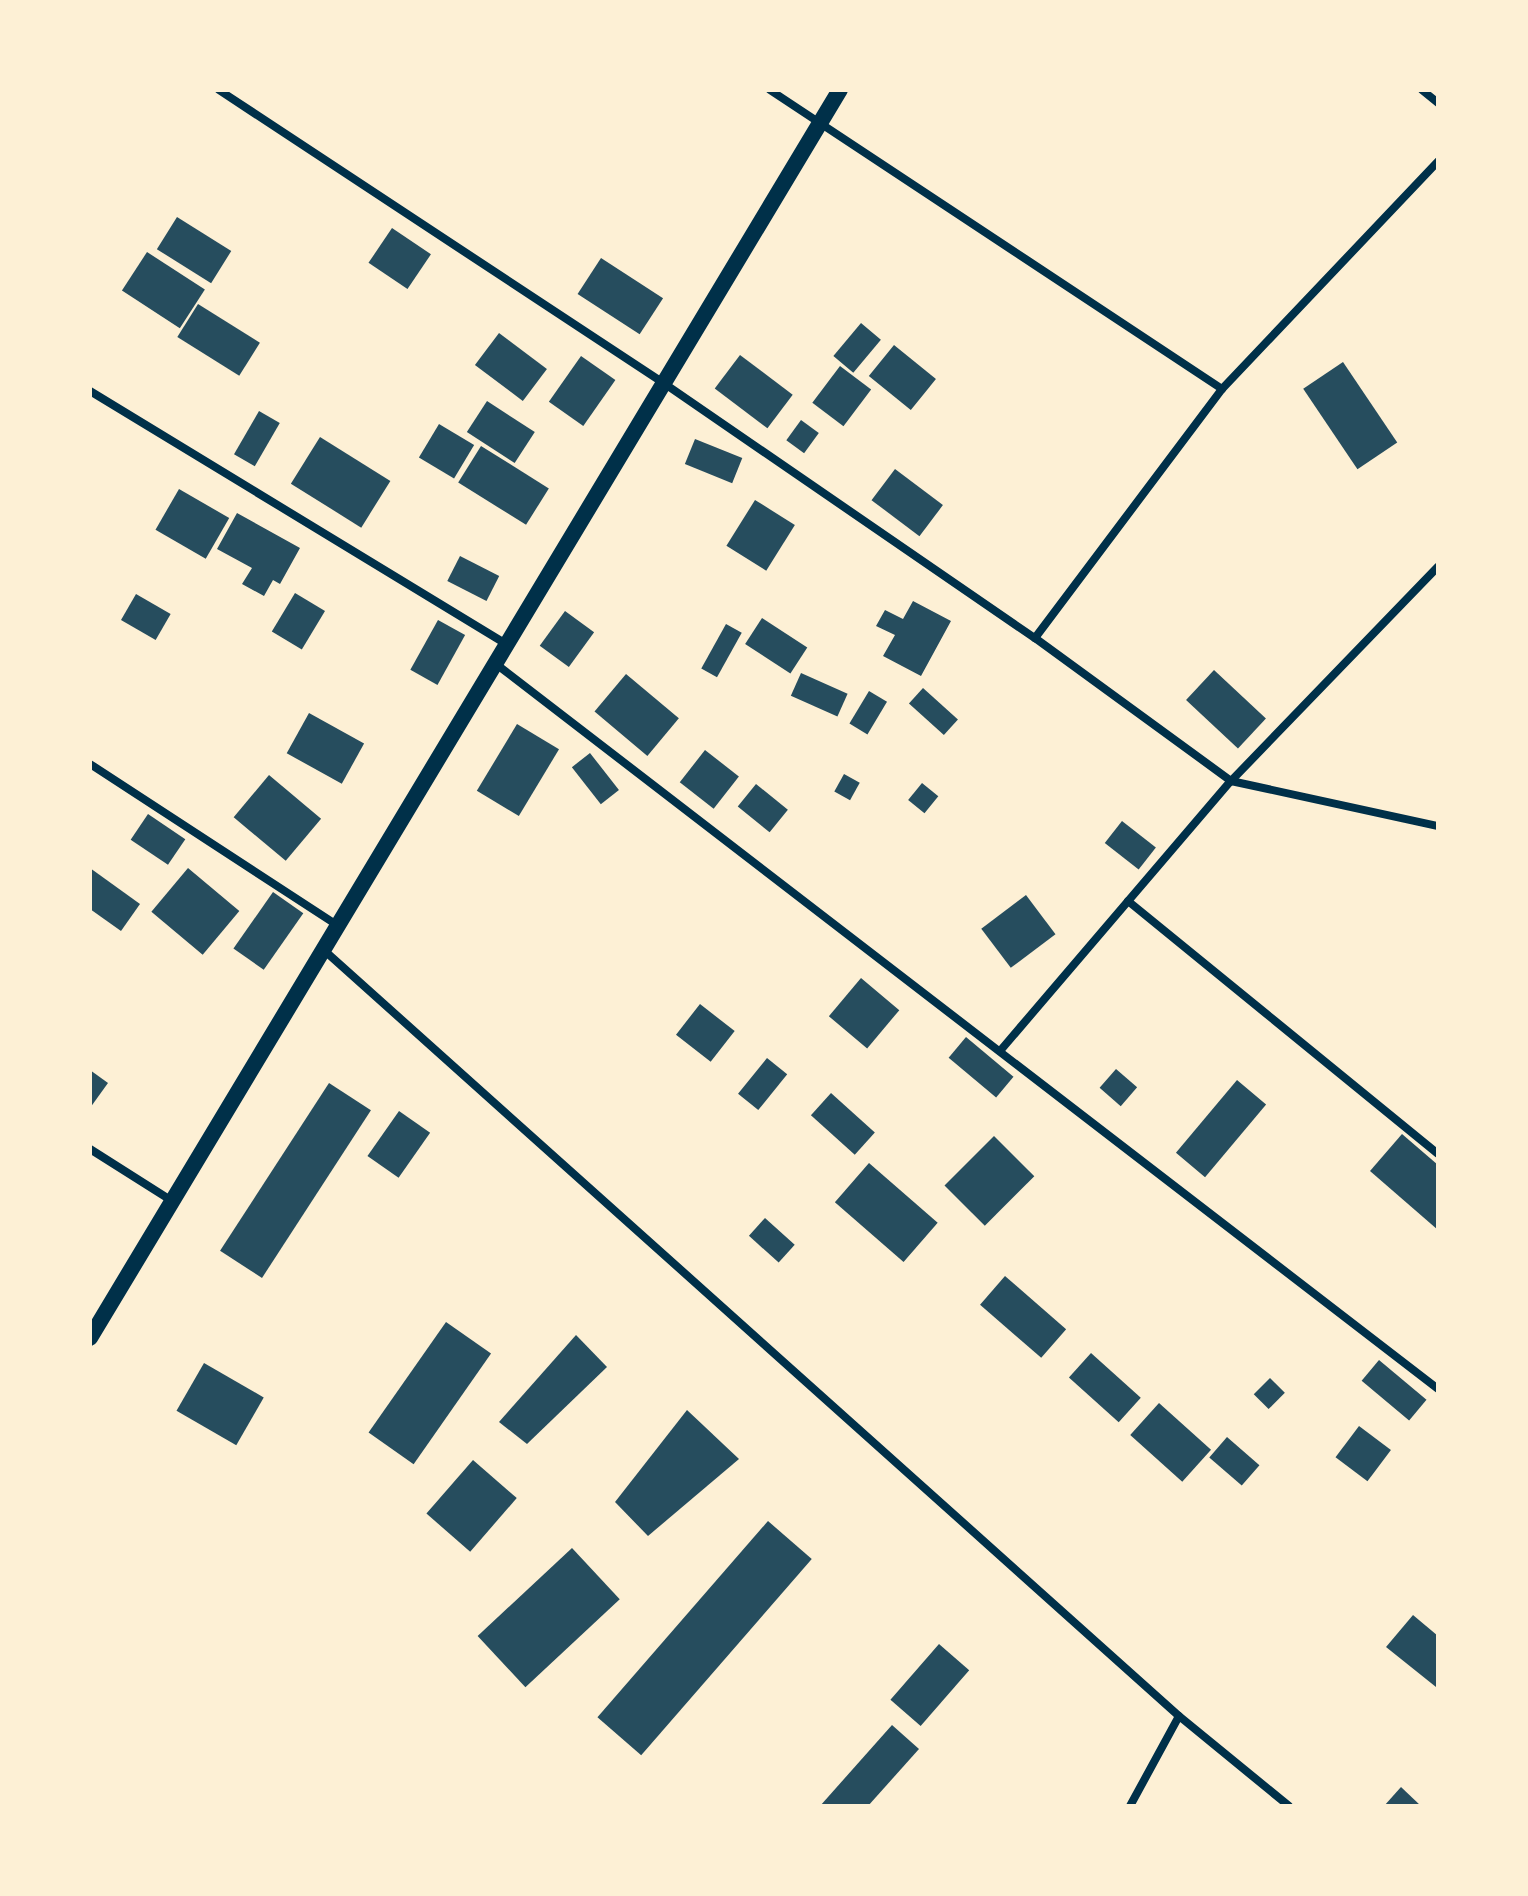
<!DOCTYPE html>
<style>
body{margin:0}
#map{position:relative;width:1528px;height:1896px;overflow:hidden;background:#fdf0d5;font-family:"Fira Sans Condensed",sans-serif}
div>[style]{position:absolute}
.building>*{inset:0;background:#264d5e;transform-origin:0 0}
.minor>*{height:8px;margin:-4px;padding:0 4px;transform-origin:4px;border-radius:4px;background:#003049}
.secondary>*{height:16px;margin:-8px;padding:0 8px;transform-origin:8px;border-radius:8px;background:#003049}
span{translate:-50% -50%;white-space:nowrap;text-align:center;line-height:1.15;-webkit-text-stroke:6px #fdf0d5;paint-order:stroke}
.frame{position:absolute;inset:0;border:92px solid #fdf0d5;pointer-events:none}
</style>
<div id="map">
<div class="building">
<i style="left:177px;top:217px;width:64px;height:38px;rotate:32deg"></i>
<i style="left:392px;top:228px;width:47px;height:42px;rotate:34deg"></i>
<i style="left:147px;top:252px;width:69px;height:46px;rotate:33deg"></i>
<i style="left:601px;top:258px;width:74px;height:43px;rotate:33deg"></i>
<i style="left:198px;top:304px;width:73px;height:39px;rotate:32deg"></i>
<i style="left:861px;top:323px;width:26px;height:43px;rotate:40deg"></i>
<i style="left:499px;top:333px;width:60px;height:40px;rotate:37deg"></i>
<i style="left:894px;top:345px;width:54px;height:40px;rotate:39deg"></i>
<i style="left:740px;top:355px;width:66px;height:42px;rotate:37deg"></i>
<i style="left:581px;top:356px;width:42px;height:56px;rotate:35deg"></i>
<i style="left:1343px;top:362px;width:97px;height:48px;rotate:56deg"></i>
<i style="left:840px;top:366px;width:39px;height:46px;rotate:37deg"></i>
<i style="left:487px;top:401px;width:57px;height:37px;rotate:33deg"></i>
<i style="left:259px;top:411px;width:24px;height:50px;rotate:30deg"></i>
<i style="left:801px;top:420px;width:22px;height:25px;rotate:36deg"></i>
<i style="left:439px;top:424px;width:41px;height:39px;rotate:31deg"></i>
<i style="left:320px;top:437px;width:83px;height:55px;rotate:32deg"></i>
<i style="left:695px;top:439px;width:51px;height:27px;rotate:22deg"></i>
<i style="left:481px;top:446px;width:80px;height:43px;rotate:32deg"></i>
<i style="left:895px;top:469px;width:60px;height:39px;rotate:37deg"></i>
<i style="left:179px;top:489px;width:58px;height:47px;rotate:30deg"></i>
<i style="left:755px;top:500px;width:47px;height:54px;rotate:32deg"></i>
<i style="clip-path:polygon(237px 513px,300px 548px,280px 584px,273px 580px,264px 596px,242px 584px,252px 568px,217px 549px)"></i>
<i style="left:460px;top:556px;width:44px;height:28px;rotate:27deg"></i>
<i style="left:295px;top:593px;width:35px;height:45px;rotate:31deg"></i>
<i style="left:136px;top:594px;width:40px;height:30px;rotate:30deg"></i>
<i style="clip-path:polygon(913px 601px,951px 621px,921px 676px,883px 656px,895px 635px,876px 626px,885px 610px,903px 619px)"></i>
<i style="left:565px;top:611px;width:36px;height:43px;rotate:36deg"></i>
<i style="left:762px;top:618px;width:54px;height:31px;rotate:33deg"></i>
<i style="left:438px;top:620px;width:31px;height:57px;rotate:29deg"></i>
<i style="left:726px;top:624px;width:18px;height:51px;rotate:29deg"></i>
<i style="left:1214px;top:670px;width:71px;height:41px;rotate:43deg"></i>
<i style="left:801px;top:673px;width:51px;height:25px;rotate:24deg"></i>
<i style="left:626px;top:674px;width:69px;height:49px;rotate:40deg"></i>
<i style="left:923px;top:688px;width:47px;height:21px;rotate:42deg"></i>
<i style="left:869px;top:691px;width:21px;height:38px;rotate:31deg"></i>
<i style="left:309px;top:713px;width:63px;height:46px;rotate:29deg"></i>
<i style="left:517px;top:724px;width:49px;height:78px;rotate:31deg"></i>
<i style="left:705px;top:750px;width:43px;height:41px;rotate:38deg"></i>
<i style="left:590px;top:753px;width:47px;height:23px;rotate:52deg"></i>
<i style="left:844px;top:774px;width:18px;height:20px;rotate:29deg"></i>
<i style="left:269px;top:775px;width:68px;height:55px;rotate:40deg"></i>
<i style="left:922px;top:783px;width:21px;height:22px;rotate:39deg"></i>
<i style="left:756px;top:784px;width:41px;height:29px;rotate:39deg"></i>
<i style="left:148px;top:814px;width:45px;height:31px;rotate:34deg"></i>
<i style="left:1122px;top:821px;width:43px;height:28px;rotate:38deg"></i>
<i style="clip-path:polygon(90px 868px,140px 904px,121px 931px,90px 909px)"></i>
<i style="left:188px;top:868px;width:67px;height:57px;rotate:40deg"></i>
<i style="left:273px;top:892px;width:37px;height:69px;rotate:35deg"></i>
<i style="left:1026px;top:895px;width:49px;height:56px;rotate:53deg"></i>
<i style="left:861px;top:978px;width:50px;height:50px;rotate:40deg"></i>
<i style="left:700px;top:1004px;width:44px;height:39px;rotate:38deg"></i>
<i style="left:966px;top:1037px;width:62px;height:27px;rotate:40deg"></i>
<i style="left:767px;top:1058px;width:26px;height:46px;rotate:39deg"></i>
<i style="left:1116px;top:1069px;width:28px;height:25px;rotate:41deg"></i>
<i style="clip-path:polygon(90px 1070px,108px 1083px,90px 1108px)"></i>
<i style="left:1237px;top:1080px;width:38px;height:95px;rotate:40deg"></i>
<i style="left:329px;top:1083px;width:50px;height:200px;rotate:33deg"></i>
<i style="left:831px;top:1093px;width:59px;height:30px;rotate:42deg"></i>
<i style="left:399px;top:1111px;width:38px;height:55px;rotate:35deg"></i>
<i style="clip-path:polygon(1402px 1134px,1438px 1165px,1438px 1230px,1370px 1171px)"></i>
<i style="left:994px;top:1136px;width:57px;height:70px;rotate:45deg"></i>
<i style="left:869px;top:1163px;width:91px;height:52px;rotate:41deg"></i>
<i style="left:765px;top:1218px;width:40px;height:24px;rotate:42deg"></i>
<i style="left:1005px;top:1276px;width:81px;height:38px;rotate:41deg"></i>
<i style="left:446px;top:1322px;width:55px;height:135px;rotate:35deg"></i>
<i style="clip-path:polygon(576px 1335px,607px 1367px,527px 1444px,499px 1422px)"></i>
<i style="left:1091px;top:1353px;width:67px;height:33px;rotate:42deg"></i>
<i style="left:1379px;top:1360px;width:62px;height:27px;rotate:40deg"></i>
<i style="left:204px;top:1363px;width:69px;height:55px;rotate:30deg"></i>
<i style="left:1270px;top:1378px;width:21px;height:23px;rotate:45deg"></i>
<i style="left:1159px;top:1403px;width:70px;height:43px;rotate:42deg"></i>
<i style="clip-path:polygon(687px 1410px,739px 1459px,648px 1536px,615px 1502px)"></i>
<i style="left:1359px;top:1426px;width:40px;height:39px;rotate:37deg"></i>
<i style="left:1227px;top:1437px;width:43px;height:27px;rotate:41deg"></i>
<i style="left:473px;top:1460px;width:58px;height:71px;rotate:41deg"></i>
<i style="left:768px;top:1521px;width:58px;height:260px;rotate:41deg"></i>
<i style="left:572px;top:1548px;width:70px;height:129px;rotate:47deg"></i>
<i style="clip-path:polygon(1413px 1615px,1438px 1636px,1436px 1687px,1386px 1647px)"></i>
<i style="left:939px;top:1644px;width:40px;height:74px;rotate:41deg"></i>
<i style="clip-path:polygon(892px 1725px,919px 1749px,868px 1806px,820px 1806px)"></i>
<i style="clip-path:polygon(1401px 1787px,1421px 1806px,1384px 1806px)"></i>
</div>
<div class="minor">
<i style="left:219px;top:90px;width:534px;rotate:33.39deg"></i>
<i style="left:665px;top:384px;width:449px;rotate:34.5deg"></i>
<i style="left:1035px;top:638px;width:243px;rotate:36.1deg"></i>
<i style="left:1231px;top:781px;width:212px;rotate:12.3deg"></i>
<i style="left:770px;top:90px;width:542px;rotate:33.48deg"></i>
<i style="left:1422px;top:90px;width:21px;rotate:39deg"></i>
<i style="left:90px;top:391px;width:487px;rotate:31.3deg"></i>
<i style="left:1035px;top:638px;width:311px;rotate:-53.1deg"></i>
<i style="left:1222px;top:389px;width:314px;rotate:-46.5deg"></i>
<i style="left:496px;top:664px;width:1189px;rotate:37.58deg"></i>
<i style="left:90px;top:764px;width:298px;rotate:33.1deg"></i>
<i style="left:1128px;top:901px;width:400px;rotate:39.2deg"></i>
<i style="left:326px;top:952px;width:1145px;rotate:41.85deg"></i>
<i style="left:1179px;top:1716px;width:142px;rotate:39.3deg"></i>
<i style="left:1000px;top:1051px;width:355px;rotate:-49.5deg"></i>
<i style="left:1231px;top:781px;width:298px;rotate:-46deg"></i>
<i style="left:90px;top:1149px;width:97px;rotate:32.4deg"></i>
<i style="left:1130px;top:1806px;width:102px;rotate:-61.4deg"></i>
</div>
<div class="secondary">
<i style="left:90px;top:1338px;width:1456px;rotate:-59deg"></i>
</div>
<div class="frame"></div>
</div>
